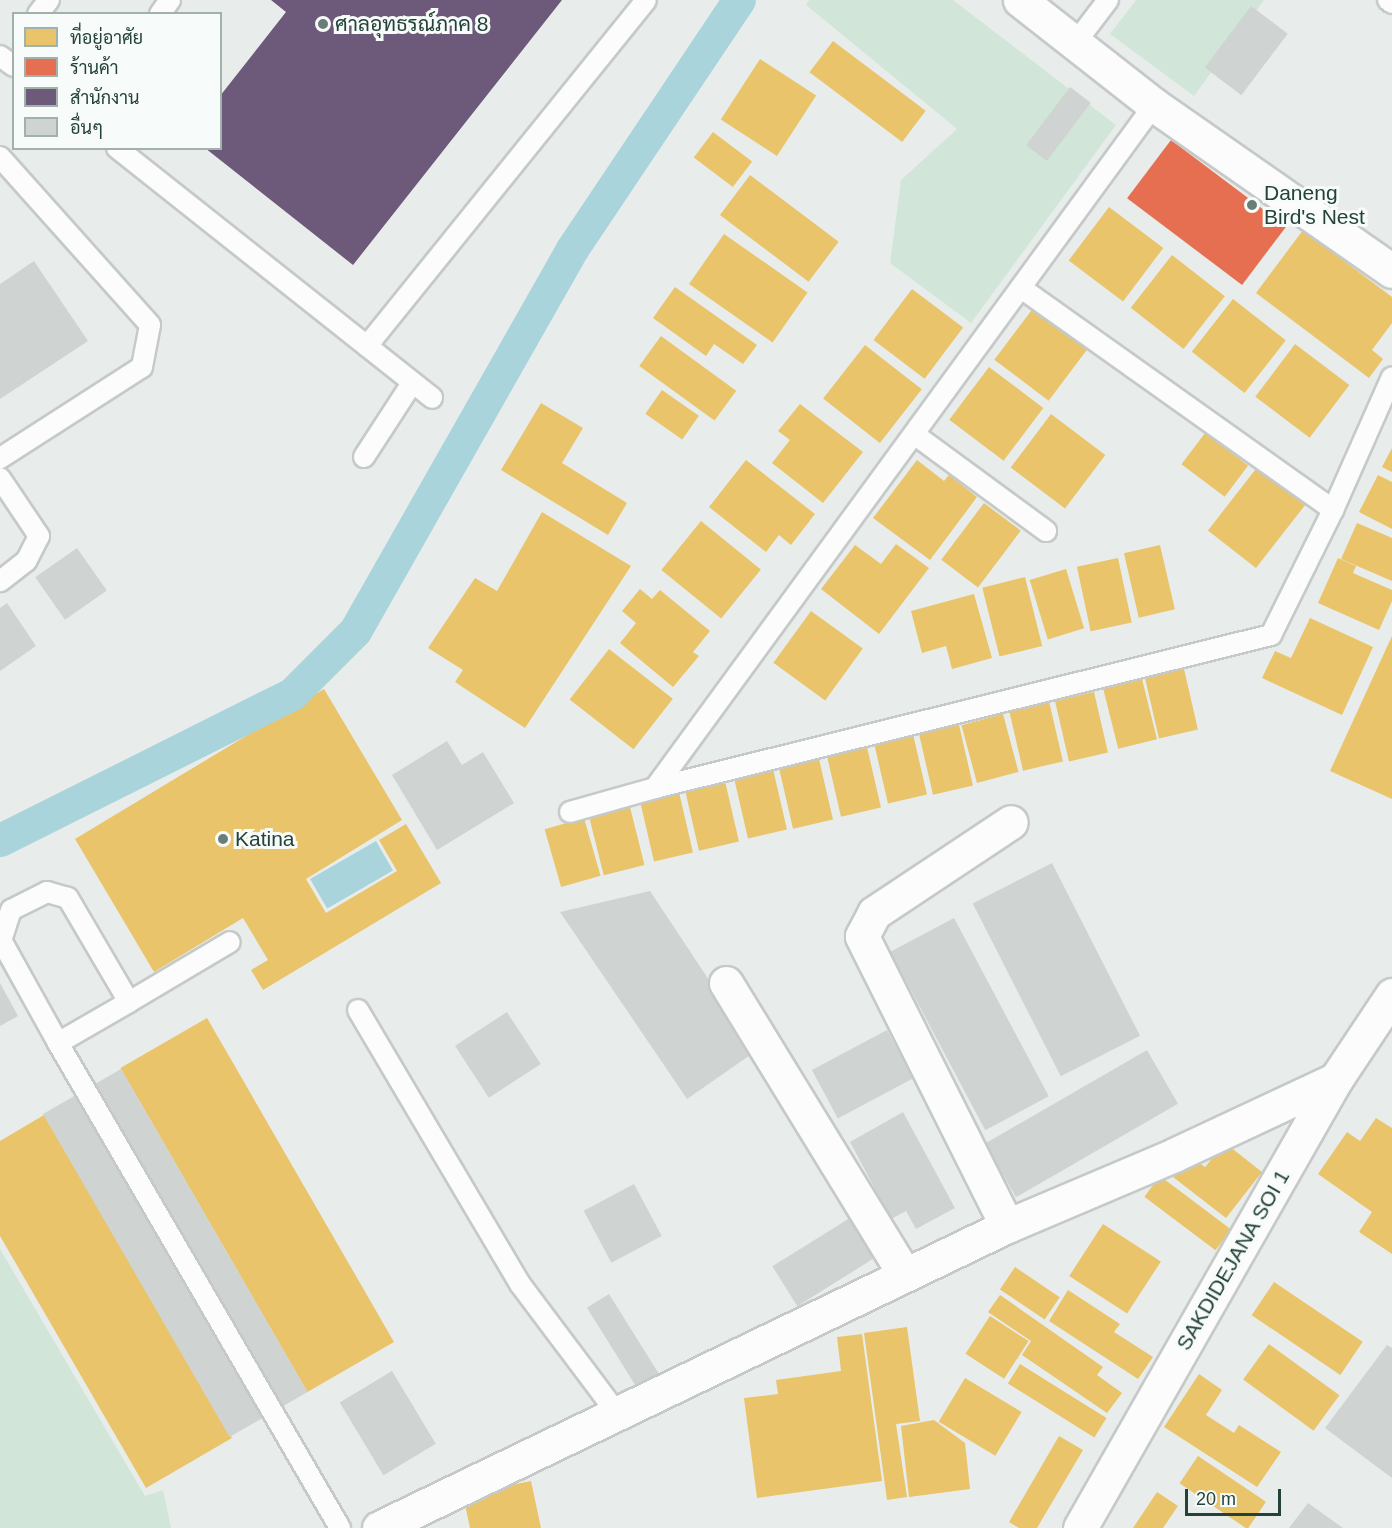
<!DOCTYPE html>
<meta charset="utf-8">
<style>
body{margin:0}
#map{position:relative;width:1392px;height:1528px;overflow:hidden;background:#e8edeb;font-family:Arial,Sarabun,sans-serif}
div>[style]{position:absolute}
.green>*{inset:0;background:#d1e6d8}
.water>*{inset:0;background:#a9d4db;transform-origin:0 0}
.homes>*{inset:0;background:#e9c46a;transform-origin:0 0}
.shops>*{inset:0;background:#e76f51;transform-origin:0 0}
.offices>*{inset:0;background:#6d597a}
.canal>*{height:33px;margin:-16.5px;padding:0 16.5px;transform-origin:16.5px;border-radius:16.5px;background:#a9d4db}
.building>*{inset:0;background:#cfd4d2;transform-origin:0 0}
.roads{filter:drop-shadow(2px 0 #c5cac8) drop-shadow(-2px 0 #c5cac8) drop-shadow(0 2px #c5cac8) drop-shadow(0 -2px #c5cac8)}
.lane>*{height:20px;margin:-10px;padding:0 10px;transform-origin:10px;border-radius:10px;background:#fcfcfc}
.street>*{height:33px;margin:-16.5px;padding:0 16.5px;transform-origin:16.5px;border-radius:16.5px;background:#fcfcfc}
.dots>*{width:16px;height:16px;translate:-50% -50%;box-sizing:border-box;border:3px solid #f7fbf9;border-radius:50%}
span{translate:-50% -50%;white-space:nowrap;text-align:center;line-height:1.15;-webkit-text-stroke:6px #f7fbf9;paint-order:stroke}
.poi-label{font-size:21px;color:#24423a}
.left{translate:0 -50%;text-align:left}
.street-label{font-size:21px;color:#24423a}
.legend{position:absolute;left:12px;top:12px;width:210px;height:138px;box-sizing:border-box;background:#f7fbf9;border:2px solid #a3b1ad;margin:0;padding:8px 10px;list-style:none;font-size:18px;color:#24423a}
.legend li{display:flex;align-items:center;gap:12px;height:30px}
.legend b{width:30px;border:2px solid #a3b1ad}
.scale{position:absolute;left:1185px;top:1489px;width:96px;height:27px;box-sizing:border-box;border:3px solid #24423a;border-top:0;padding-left:8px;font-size:18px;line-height:21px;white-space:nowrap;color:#24423a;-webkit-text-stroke:4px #f7fbf9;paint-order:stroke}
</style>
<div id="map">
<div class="green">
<i style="clip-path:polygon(809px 0,953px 0,1116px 125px,971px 323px,890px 263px,901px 180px,957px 129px,806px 5px)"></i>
<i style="clip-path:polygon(1136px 0,1264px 0,1194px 96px,1110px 34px)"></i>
<i style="clip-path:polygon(0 1249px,145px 1496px,163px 1490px,171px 1528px,0 1528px)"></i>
</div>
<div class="water">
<i style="left:376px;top:841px;width:34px;height:76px;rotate:60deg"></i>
</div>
<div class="homes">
<i style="left:833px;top:41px;width:116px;height:39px;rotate:37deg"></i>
<i style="left:760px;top:59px;width:67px;height:72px;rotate:33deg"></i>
<i style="left:713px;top:132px;width:49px;height:32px;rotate:37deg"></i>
<i style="left:750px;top:175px;width:111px;height:50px;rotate:37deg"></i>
<i style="left:1109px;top:207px;width:68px;height:67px;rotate:37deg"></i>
<i style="clip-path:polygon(1303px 230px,1392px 297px,1392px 323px,1372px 350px,1383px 359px,1369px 378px,1256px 293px)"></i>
<i style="left:724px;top:234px;width:102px;height:61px;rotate:35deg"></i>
<i style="left:1172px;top:255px;width:67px;height:67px;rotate:38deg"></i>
<i style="clip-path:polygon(675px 287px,757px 345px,743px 364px,714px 344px,706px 356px,653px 318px)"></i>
<i style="left:912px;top:289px;width:64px;height:64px;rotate:37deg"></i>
<i style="left:1233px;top:299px;width:67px;height:67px;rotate:38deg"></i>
<i style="left:1034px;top:307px;width:68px;height:66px;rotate:37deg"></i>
<i style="left:661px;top:336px;width:93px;height:37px;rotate:36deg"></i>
<i style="left:1295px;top:344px;width:68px;height:66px;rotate:37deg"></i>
<i style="left:865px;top:345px;width:72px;height:68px;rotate:38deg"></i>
<i style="left:989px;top:367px;width:68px;height:66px;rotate:37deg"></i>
<i style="left:662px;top:390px;width:45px;height:29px;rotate:35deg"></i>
<i style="clip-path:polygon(541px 403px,583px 428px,562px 463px,627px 503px,608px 535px,501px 470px)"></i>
<i style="clip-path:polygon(800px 404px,863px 452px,823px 503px,772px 463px,790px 440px,778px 431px)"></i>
<i style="left:1051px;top:414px;width:68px;height:67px;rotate:37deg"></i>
<i style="left:1205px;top:433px;width:54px;height:39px;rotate:37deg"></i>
<i style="clip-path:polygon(1392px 448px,1392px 472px,1382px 467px)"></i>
<i style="clip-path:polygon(746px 460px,815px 514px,791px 545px,779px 535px,766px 552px,709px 507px)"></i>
<i style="clip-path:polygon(917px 460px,944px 481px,949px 475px,977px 497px,930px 560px,873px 518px)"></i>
<i style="left:1259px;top:465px;width:61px;height:83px;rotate:38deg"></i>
<i style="clip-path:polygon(1378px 475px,1392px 482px,1392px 529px,1359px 512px)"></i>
<i style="left:984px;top:503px;width:46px;height:71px;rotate:37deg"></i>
<i style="clip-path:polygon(542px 512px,631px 566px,525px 728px,455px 682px,463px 670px,428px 648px,475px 578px,497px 591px)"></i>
<i style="left:701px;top:521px;width:77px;height:63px;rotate:39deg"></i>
<i style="clip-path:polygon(1357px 523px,1392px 538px,1392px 581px,1341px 559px)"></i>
<i style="clip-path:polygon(896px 544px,929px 568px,879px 634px,821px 589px,855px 545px,881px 564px)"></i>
<i style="left:1160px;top:545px;width:66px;height:37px;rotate:77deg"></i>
<i style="left:1118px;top:558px;width:66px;height:42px;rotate:78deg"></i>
<i style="clip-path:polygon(1338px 558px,1356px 566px,1353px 573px,1392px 590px,1392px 601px,1379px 630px,1318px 603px)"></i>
<i style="left:1066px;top:569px;width:62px;height:38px;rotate:73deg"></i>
<i style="left:1025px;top:577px;width:71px;height:44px;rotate:76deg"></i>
<i style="clip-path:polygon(640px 589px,652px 599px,660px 590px,710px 631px,693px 652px,699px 656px,673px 687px,620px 643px,636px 623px,622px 611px)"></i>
<i style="clip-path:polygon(974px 594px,992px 658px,952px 669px,946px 646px,922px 653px,911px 611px)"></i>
<i style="left:811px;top:611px;width:64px;height:64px;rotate:36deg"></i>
<i style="clip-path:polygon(1310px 618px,1373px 647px,1342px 715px,1262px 678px,1275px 651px,1291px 658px)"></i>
<i style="clip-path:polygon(1392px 636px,1392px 799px,1330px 771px)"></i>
<i style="left:609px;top:649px;width:81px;height:64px;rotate:38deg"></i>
<i style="left:1184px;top:669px;width:62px;height:40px;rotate:77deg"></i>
<i style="left:1142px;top:679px;width:62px;height:40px;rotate:76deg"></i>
<i style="clip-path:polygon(324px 689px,402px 820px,306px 879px,326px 913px,397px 871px,379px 840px,406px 824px,441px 883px,263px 990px,251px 970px,268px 960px,243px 918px,154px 972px,75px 839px)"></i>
<i style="left:1094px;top:692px;width:62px;height:40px;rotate:77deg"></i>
<i style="left:1049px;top:701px;width:62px;height:41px;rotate:77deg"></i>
<i style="left:1003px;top:714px;width:60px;height:43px;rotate:75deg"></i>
<i style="left:959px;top:725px;width:62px;height:41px;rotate:77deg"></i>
<i style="left:913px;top:734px;width:62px;height:40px;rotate:77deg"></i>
<i style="left:867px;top:747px;width:62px;height:41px;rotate:77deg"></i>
<i style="left:819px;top:759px;width:62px;height:41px;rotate:77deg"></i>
<i style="left:773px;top:769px;width:62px;height:40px;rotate:77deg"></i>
<i style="left:725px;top:781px;width:62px;height:41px;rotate:77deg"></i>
<i style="left:679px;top:792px;width:62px;height:40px;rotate:77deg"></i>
<i style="left:629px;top:803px;width:64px;height:42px;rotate:76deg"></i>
<i style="left:584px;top:818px;width:60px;height:41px;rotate:74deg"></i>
<i style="left:207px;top:1018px;width:374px;height:100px;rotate:60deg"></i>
<i style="clip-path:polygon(44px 1115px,232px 1438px,146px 1488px,0 1236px,0 1141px)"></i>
<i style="clip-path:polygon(1376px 1118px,1392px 1128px,1392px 1254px,1359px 1232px,1372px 1212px,1318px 1174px,1347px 1132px,1360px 1141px)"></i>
<i style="clip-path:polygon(1225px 1143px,1262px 1172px,1226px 1218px,1173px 1177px,1190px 1156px,1205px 1167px)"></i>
<i style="left:1160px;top:1176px;width:89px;height:26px;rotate:37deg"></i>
<i style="left:1103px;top:1224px;width:69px;height:62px;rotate:33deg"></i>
<i style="left:1015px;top:1267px;width:54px;height:27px;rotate:34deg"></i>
<i style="left:1274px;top:1282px;width:107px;height:40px;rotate:34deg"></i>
<i style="clip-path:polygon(1068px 1290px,1120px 1324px,1114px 1332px,1153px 1357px,1138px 1379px,1049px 1321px)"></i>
<i style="clip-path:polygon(1000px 1295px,1103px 1367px,1097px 1375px,1122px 1393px,1107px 1413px,1022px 1355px,1031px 1341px,988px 1312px)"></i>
<i style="left:990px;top:1316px;width:46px;height:45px;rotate:33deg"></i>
<i style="clip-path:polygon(907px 1327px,920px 1421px,896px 1424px,907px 1497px,887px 1500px,864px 1333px)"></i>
<i style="clip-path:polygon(862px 1334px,882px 1481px,757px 1498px,744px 1398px,778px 1394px,776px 1380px,841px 1371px,837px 1337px)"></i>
<i style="left:1269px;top:1344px;width:87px;height:44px;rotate:36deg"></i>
<i style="left:1020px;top:1364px;width:102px;height:23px;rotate:32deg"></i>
<i style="clip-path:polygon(1199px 1374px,1222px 1390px,1206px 1415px,1234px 1433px,1239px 1425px,1281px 1452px,1257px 1487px,1164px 1427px)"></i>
<i style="left:965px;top:1378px;width:66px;height:51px;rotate:31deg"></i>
<i style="clip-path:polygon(934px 1420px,965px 1443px,970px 1489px,909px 1497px,901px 1426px)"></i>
<i style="clip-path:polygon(1059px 1436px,1083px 1450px,1037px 1528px,1019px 1528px,1009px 1522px)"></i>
<i style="left:1198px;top:1456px;width:82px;height:33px;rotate:34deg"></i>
<i style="clip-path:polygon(531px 1481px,541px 1528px,470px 1528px,463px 1495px)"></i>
<i style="clip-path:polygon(1157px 1492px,1178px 1506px,1163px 1528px,1133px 1528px)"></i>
</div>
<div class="shops">
<i style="left:1171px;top:140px;width:144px;height:73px;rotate:37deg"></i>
</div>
<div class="offices">
<i style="clip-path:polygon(271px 0,562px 0,353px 265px,205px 148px,220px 148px,220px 96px,286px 12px)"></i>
</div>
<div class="canal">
<i style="left:0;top:840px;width:328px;rotate:-26.6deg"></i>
<i style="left:293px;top:693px;width:88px;rotate:-45deg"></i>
<i style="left:355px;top:631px;width:439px;rotate:-60.4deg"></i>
<i style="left:572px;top:249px;width:300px;rotate:-56.2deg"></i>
</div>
<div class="building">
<i style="left:1251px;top:6px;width:46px;height:77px;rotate:37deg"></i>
<i style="left:1070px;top:87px;width:26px;height:73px;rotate:37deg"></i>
<i style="clip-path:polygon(34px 261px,88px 341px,0 399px,0 284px)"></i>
<i style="left:77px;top:548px;width:52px;height:51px;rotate:55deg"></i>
<i style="clip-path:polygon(7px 603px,36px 646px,0 671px,0 608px)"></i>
<i style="clip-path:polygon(447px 741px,462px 765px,483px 752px,514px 803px,437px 850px,392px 775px)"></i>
<i style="left:1052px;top:863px;width:194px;height:89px;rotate:63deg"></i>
<i style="clip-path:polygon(650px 891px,756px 1051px,687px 1099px,560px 912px)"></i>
<i style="left:954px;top:918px;width:202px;height:72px;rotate:62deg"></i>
<i style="clip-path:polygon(0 983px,18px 1016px,0 1026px)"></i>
<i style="left:507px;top:1012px;width:62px;height:62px;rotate:57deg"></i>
<i style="left:887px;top:1030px;width:55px;height:85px;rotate:62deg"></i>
<i style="left:1147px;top:1050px;width:62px;height:187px;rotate:60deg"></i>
<i style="left:121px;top:1069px;width:373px;height:90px;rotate:60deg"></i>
<i style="clip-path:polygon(903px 1112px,955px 1208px,916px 1229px,906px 1211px,891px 1219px,850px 1142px)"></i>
<i style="left:634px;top:1184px;width:59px;height:57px;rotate:62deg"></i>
<i style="left:853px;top:1216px;width:47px;height:95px;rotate:58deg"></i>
<i style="left:609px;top:1294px;width:102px;height:26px;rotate:58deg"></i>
<i style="clip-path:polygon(1387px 1345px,1392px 1348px,1392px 1478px,1325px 1428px)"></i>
<i style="left:392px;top:1371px;width:85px;height:61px;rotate:59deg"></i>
<i style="clip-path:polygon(1308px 1503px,1343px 1528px,1289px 1528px)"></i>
</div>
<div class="roads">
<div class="lane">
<i style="left:1388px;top:0;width:5px;rotate:37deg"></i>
<i style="left:38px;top:14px;width:18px;rotate:-52deg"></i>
<i style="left:160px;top:14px;width:17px;rotate:-54deg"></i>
<i style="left:1076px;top:42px;width:53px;rotate:-52.7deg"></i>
<i style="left:0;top:56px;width:17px;rotate:36deg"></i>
<i style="left:117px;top:148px;width:402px;rotate:38.4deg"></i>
<i style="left:0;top:157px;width:225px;rotate:48.2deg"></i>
<i style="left:150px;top:325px;width:43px;rotate:100.8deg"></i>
<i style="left:142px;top:367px;width:169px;rotate:147.3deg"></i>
<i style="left:1021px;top:288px;width:383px;rotate:35.4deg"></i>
<i style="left:367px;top:346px;width:444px;rotate:-51.1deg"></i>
<i style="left:914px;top:434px;width:164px;rotate:36.3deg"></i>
<i style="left:364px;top:457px;width:88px;rotate:-57deg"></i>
<i style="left:0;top:478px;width:70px;rotate:56.1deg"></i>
<i style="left:39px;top:536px;width:28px;rotate:117deg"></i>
<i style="left:26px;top:561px;width:33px;rotate:142deg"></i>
<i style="left:655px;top:788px;width:846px;rotate:-53.85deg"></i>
<i style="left:570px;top:812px;width:88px;rotate:-15.8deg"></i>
<i style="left:655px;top:788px;width:635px;rotate:-13.95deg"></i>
<i style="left:1271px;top:635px;width:140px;rotate:-63.6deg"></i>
<i style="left:1333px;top:510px;width:145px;rotate:-66.1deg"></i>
<i style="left:129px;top:1002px;width:117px;rotate:-30.7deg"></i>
<i style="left:358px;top:1010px;width:318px;rotate:59.4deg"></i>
<i style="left:520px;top:1284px;width:165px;rotate:53.1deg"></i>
<i style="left:58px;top:1043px;width:82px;rotate:-30deg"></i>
<i style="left:129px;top:1002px;width:121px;rotate:-120.4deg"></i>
<i style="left:68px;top:898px;width:22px;rotate:-164deg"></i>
<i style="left:47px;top:892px;width:40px;rotate:153.4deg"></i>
<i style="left:11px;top:910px;width:32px;rotate:108deg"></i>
<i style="left:1px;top:940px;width:118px;rotate:61deg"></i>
<i style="left:58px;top:1043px;width:561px;rotate:59.82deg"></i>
</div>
<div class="street">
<i style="left:1020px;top:0;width:170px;rotate:38.1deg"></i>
<i style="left:1154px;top:105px;width:290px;rotate:34.9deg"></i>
<i style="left:726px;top:983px;width:342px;rotate:58.5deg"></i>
<i style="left:1007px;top:1226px;width:324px;rotate:-116.6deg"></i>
<i style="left:862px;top:936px;width:26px;rotate:-62deg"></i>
<i style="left:874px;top:913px;width:164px;rotate:-33.6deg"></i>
<i style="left:379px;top:1528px;width:697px;rotate:-25.68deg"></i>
<i style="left:1007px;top:1226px;width:181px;rotate:-23deg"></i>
<i style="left:1174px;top:1155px;width:179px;rotate:-25.1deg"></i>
<i style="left:1080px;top:1528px;width:517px;rotate:-60.31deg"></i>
<i style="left:1336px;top:1079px;width:101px;rotate:-56.3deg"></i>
</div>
</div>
<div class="dots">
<i style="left:323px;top:24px;background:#697e78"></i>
<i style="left:1252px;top:205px;background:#697e78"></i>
<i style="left:223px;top:839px;background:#697e78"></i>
</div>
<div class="poi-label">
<span class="left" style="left:335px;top:24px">ศาลอุทธรณ์ภาค 8</span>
<span class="left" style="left:1264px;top:205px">Daneng<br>Bird's Nest</span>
<span class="left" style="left:235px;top:839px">Katina</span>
</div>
<div class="street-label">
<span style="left:1233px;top:1260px;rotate:-60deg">SAKDIDEJANA SOI 1</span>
</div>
<ul class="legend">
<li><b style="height:16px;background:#e9c46a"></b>ที่อยู่อาศัย</li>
<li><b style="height:16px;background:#e76f51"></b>ร้านค้า</li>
<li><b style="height:16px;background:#6d597a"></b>สำนักงาน</li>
<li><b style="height:16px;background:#cfd4d2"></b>อื่นๆ</li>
</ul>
<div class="scale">20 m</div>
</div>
